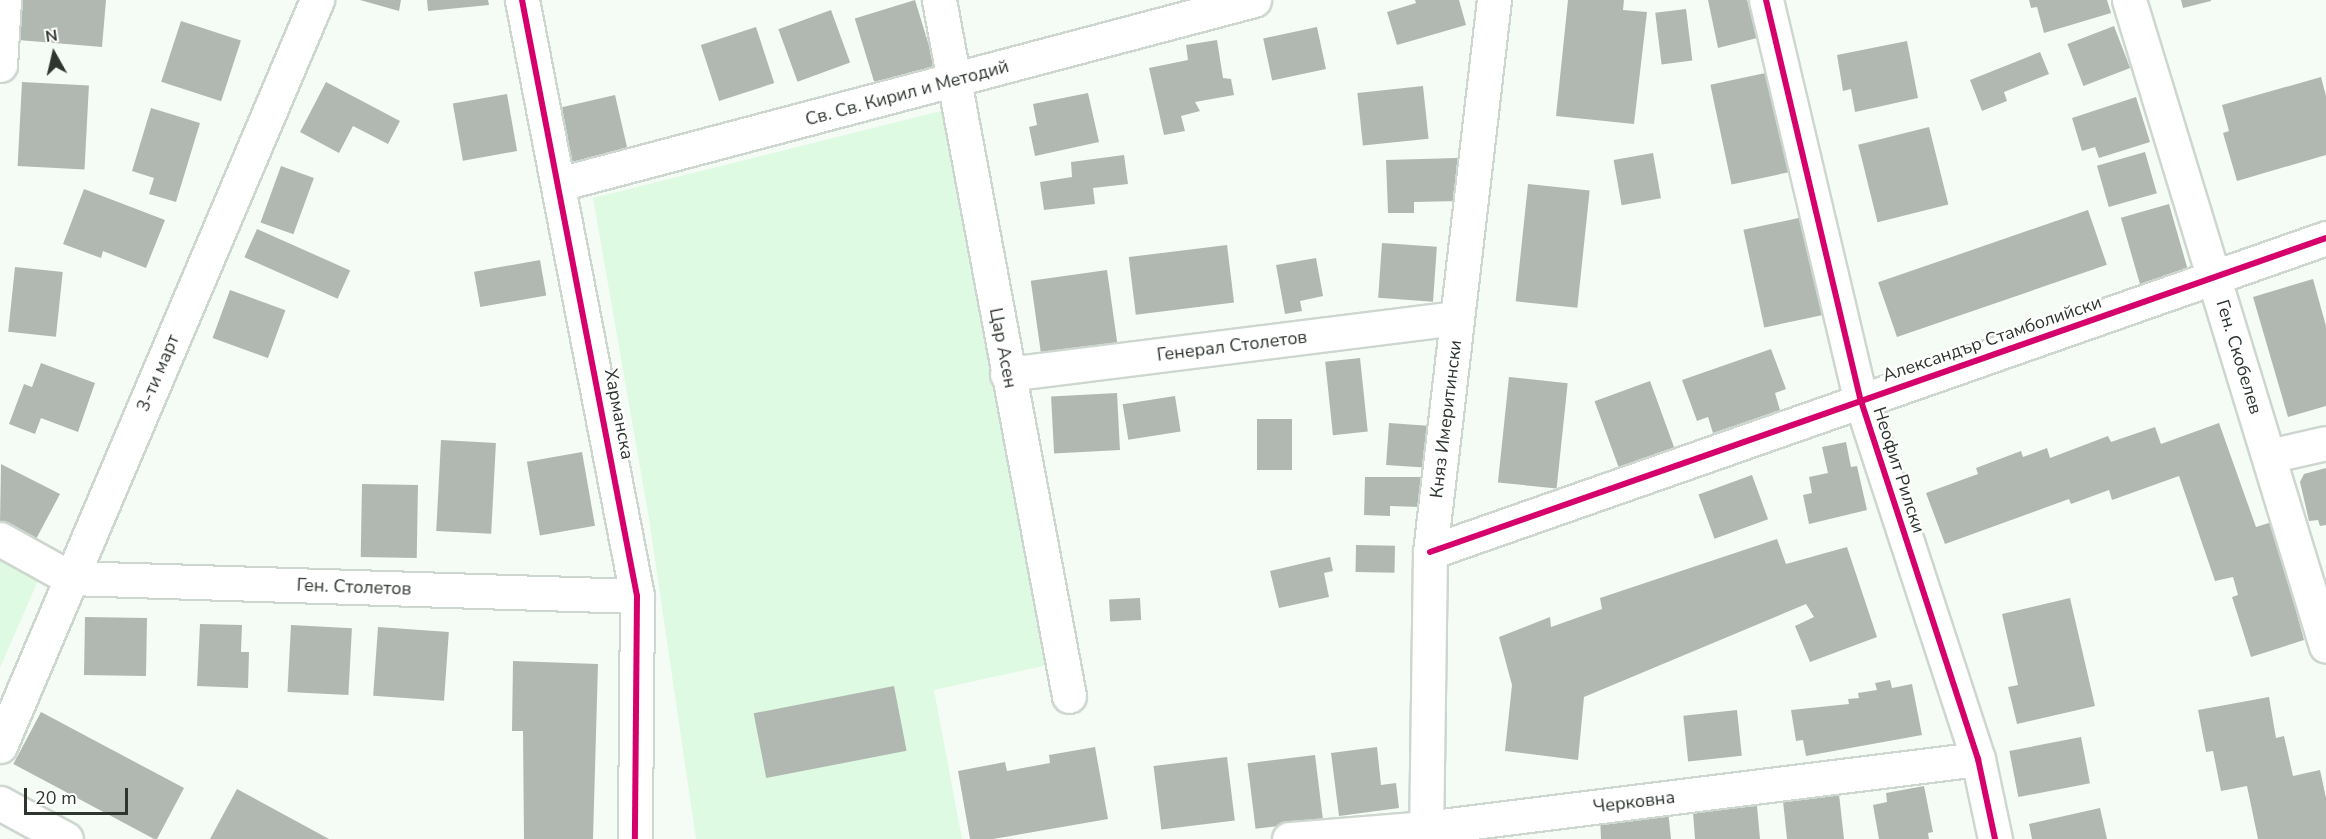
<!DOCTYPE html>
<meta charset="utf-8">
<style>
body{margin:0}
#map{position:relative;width:2326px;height:839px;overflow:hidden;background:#f5fcf6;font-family:"Nunito Sans",sans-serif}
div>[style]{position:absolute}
.green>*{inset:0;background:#dffae2}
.building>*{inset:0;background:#b1b8b2;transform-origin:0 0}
.roads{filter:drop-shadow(2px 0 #ced6d0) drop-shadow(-2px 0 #ced6d0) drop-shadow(0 2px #ced6d0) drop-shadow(0 -2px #ced6d0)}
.street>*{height:33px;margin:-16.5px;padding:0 16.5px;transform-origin:16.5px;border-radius:16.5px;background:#fefffe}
.secondary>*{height:33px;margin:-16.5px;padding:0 16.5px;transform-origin:16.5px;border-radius:16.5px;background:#fefffe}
.cycleway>*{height:6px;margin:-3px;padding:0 3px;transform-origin:3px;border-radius:3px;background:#d6006c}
span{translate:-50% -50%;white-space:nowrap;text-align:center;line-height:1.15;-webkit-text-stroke:4.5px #fff;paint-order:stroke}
.street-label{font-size:18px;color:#2d352e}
.north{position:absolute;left:24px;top:24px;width:60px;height:60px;-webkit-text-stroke:4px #fff;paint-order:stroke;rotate:352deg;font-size:16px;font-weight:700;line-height:24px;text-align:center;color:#2d352e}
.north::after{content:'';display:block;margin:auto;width:21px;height:27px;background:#2d352e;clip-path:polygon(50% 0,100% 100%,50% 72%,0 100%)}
.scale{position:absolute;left:24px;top:788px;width:104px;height:27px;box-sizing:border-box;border:3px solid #2d352e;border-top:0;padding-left:8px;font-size:18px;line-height:21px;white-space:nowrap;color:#2d352e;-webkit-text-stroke:4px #fff;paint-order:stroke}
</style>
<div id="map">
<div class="green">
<i style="clip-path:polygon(949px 109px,1057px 663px,934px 690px,962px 839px,696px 839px,649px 519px,593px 198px)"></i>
<i style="clip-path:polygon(0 557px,40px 576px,0 668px)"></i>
</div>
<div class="building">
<i style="clip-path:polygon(22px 0,106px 0,102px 47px,18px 40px)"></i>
<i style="clip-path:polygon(360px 0,401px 0,399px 11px)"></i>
<i style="clip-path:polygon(427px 0,488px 0,489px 5px,428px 11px)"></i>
<i style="left:915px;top:0;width:73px;height:63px;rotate:73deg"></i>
<i style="clip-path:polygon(1415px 0,1459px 0,1466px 25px,1397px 45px,1387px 12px,1416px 3px)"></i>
<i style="clip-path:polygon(1568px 0,1624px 0,1623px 10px,1647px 12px,1634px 124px,1556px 116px)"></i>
<i style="clip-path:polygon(1708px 0,1747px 0,1757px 38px,1718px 48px)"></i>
<i style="clip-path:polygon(2029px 0,2107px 0,2111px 13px,2044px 33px,2037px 7px,2031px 8px)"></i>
<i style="clip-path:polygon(2181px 0,2211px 0,2211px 1px,2183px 8px)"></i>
<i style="left:1686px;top:9px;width:52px;height:31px;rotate:83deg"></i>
<i style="left:831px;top:10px;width:56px;height:56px;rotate:70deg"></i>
<i style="left:181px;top:21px;width:63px;height:64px;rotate:18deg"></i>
<i style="left:2114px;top:26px;width:45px;height:50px;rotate:69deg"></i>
<i style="left:756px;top:27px;width:59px;height:58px;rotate:72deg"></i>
<i style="left:1317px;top:27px;width:43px;height:55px;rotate:78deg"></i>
<i style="clip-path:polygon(1217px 40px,1223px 78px,1231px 79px,1234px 95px,1195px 102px,1200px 111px,1181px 116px,1185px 131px,1164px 135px,1149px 68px,1188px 60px,1186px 45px)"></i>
<i style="clip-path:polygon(1907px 41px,1918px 98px,1855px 112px,1851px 89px,1843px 91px,1837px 55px)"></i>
<i style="clip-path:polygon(2040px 52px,2049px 74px,2004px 92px,2007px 101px,1982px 111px,1970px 80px)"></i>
<i style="left:1770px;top:72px;width:102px;height:61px;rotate:78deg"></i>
<i style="clip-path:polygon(2321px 77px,2326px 96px,2326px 155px,2237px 181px,2223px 133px,2229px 131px,2222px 105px)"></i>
<i style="left:22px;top:82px;width:67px;height:84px;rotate:3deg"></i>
<i style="clip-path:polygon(326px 82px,400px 121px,388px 144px,353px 126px,339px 153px,300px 132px)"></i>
<i style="left:1423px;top:86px;width:53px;height:66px;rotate:84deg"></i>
<i style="clip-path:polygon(1088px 93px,1099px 142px,1035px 156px,1029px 127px,1037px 125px,1033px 104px)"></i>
<i style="left:507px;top:94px;width:58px;height:55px;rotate:80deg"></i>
<i style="left:615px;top:95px;width:57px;height:59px;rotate:77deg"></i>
<i style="clip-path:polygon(2136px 97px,2150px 142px,2099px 158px,2095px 147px,2082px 151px,2072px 118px)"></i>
<i style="clip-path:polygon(151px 108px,200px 123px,176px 202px,149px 194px,154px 178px,132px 171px)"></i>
<i style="left:1929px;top:127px;width:80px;height:73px;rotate:76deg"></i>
<i style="left:2145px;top:152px;width:43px;height:50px;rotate:74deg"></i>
<i style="left:1653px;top:153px;width:46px;height:40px;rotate:80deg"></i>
<i style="clip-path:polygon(1124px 155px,1128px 184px,1093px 188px,1095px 204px,1044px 210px,1040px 182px,1072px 177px,1071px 162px)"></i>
<i style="clip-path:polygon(1457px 158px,1458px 201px,1414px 202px,1414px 213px,1388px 213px,1386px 160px)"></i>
<i style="left:281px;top:166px;width:35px;height:60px;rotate:20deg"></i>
<i style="left:1528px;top:184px;width:62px;height:118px;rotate:6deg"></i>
<i style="clip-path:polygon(84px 189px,165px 220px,146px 268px,103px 251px,101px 258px,63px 244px)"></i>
<i style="left:2169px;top:204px;width:69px;height:50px;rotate:74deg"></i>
<i style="left:2088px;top:210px;width:58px;height:222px;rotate:71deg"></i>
<i style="left:1808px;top:216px;width:100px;height:66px;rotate:78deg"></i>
<i style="left:257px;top:229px;width:102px;height:31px;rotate:24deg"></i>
<i style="left:1382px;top:243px;width:55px;height:55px;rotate:4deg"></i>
<i style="left:1227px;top:245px;width:58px;height:99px;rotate:83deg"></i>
<i style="clip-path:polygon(1316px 258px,1323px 296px,1300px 301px,1302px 311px,1285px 314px,1276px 265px)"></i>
<i style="left:540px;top:260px;width:36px;height:67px;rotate:80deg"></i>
<i style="left:15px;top:267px;width:48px;height:65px;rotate:6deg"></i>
<i style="left:1107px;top:270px;width:74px;height:77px;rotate:82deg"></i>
<i style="clip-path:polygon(2313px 279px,2326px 326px,2326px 406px,2288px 417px,2253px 297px)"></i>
<i style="left:230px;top:290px;width:59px;height:51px;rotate:20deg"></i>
<i style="clip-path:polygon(1771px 349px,1786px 389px,1775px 393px,1780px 410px,1713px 433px,1708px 417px,1697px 421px,1682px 380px)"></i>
<i style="left:1360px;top:358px;width:74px;height:35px;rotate:84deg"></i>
<i style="clip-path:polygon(41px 363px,95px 383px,78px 432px,41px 418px,35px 434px,9px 424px,24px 384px,32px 387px)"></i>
<i style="left:1509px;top:377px;width:59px;height:106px;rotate:6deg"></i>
<i style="left:1650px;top:381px;width:72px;height:59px;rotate:70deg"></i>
<i style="left:1117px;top:393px;width:57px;height:66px;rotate:87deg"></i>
<i style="left:1175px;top:396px;width:36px;height:53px;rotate:81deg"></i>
<i style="left:1292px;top:419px;width:51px;height:35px;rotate:90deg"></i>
<i style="left:1389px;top:423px;width:42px;height:42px;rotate:4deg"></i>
<i style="clip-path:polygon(2219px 423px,2256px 527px,2272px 522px,2304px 640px,2251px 657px,2232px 597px,2238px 595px,2233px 577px,2215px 581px,2179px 476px,2112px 500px,2109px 490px,2071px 504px,2069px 499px,1945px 544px,1926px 493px,1978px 474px,1976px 468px,2021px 451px,2023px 457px,2047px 448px,2050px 458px,2108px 436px,2111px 442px,2155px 427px,2161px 444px)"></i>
<i style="left:441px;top:440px;width:55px;height:91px;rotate:3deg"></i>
<i style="clip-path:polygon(1846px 442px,1851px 467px,1857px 466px,1867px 510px,1809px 524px,1803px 495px,1812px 493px,1809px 477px,1828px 473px,1822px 447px)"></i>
<i style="left:582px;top:452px;width:75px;height:56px;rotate:80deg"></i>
<i style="clip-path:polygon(1px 464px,60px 494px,35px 541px,0 523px)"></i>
<i style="clip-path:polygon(2326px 468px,2326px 525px,2320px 526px,2318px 520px,2309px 521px,2300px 482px,2304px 474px)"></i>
<i style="left:1752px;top:475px;width:47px;height:57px;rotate:70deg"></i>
<i style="clip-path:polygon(1365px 477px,1420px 477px,1420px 507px,1390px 506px,1390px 516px,1364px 515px)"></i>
<i style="left:362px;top:484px;width:56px;height:73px;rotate:1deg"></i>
<i style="clip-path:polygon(1777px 539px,1786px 564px,1847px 547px,1877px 637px,1810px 662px,1795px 626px,1814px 617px,1806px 604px,1584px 697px,1578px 760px,1505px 751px,1512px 685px,1499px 637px,1550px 617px,1551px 627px,1602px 609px,1600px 598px)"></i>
<i style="left:1356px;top:545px;width:39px;height:27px;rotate:1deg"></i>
<i style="clip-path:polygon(1330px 557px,1333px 571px,1324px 573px,1329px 597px,1279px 608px,1270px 571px)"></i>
<i style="left:1140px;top:598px;width:22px;height:31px;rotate:87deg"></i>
<i style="clip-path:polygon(2070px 598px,2095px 706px,2017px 724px,2008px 687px,2018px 685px,2002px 614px)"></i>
<i style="left:85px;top:617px;width:62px;height:58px;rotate:1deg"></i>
<i style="clip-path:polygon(200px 624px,242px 625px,241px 652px,249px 652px,248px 688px,197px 686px)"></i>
<i style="left:291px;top:625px;width:61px;height:67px;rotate:3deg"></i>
<i style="left:378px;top:627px;width:71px;height:69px;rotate:4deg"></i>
<i style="clip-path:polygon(513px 661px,598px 664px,593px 839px,524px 839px,523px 731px,512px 731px)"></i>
<i style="clip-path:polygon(1890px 680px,1892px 688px,1912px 684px,1922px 735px,1806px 756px,1803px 740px,1796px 741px,1791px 710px,1849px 704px,1848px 699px,1859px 698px,1858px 693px,1877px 690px,1875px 683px)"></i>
<i style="left:894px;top:686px;width:66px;height:143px;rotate:79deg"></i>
<i style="clip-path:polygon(2269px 697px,2276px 738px,2284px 736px,2293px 776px,2320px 770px,2326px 798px,2326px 839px,2258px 839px,2247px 786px,2221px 791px,2213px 751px,2206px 752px,2198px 710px)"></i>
<i style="left:1737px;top:710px;width:46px;height:54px;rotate:84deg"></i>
<i style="left:41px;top:712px;width:162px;height:59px;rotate:28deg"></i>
<i style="left:2081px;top:737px;width:47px;height:73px;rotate:79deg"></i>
<i style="clip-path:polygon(1095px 747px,1108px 819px,993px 839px,970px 839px,958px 771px,1005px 762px,1007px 771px,1050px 763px,1049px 755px)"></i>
<i style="clip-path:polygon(1377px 747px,1381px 785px,1396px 783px,1399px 808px,1339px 816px,1331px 753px)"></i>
<i style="left:1315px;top:755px;width:66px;height:68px;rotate:83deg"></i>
<i style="left:1227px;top:757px;width:64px;height:74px;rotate:83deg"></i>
<i style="clip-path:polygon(1924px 786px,1933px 832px,1928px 833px,1929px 839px,1879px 839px,1873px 805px,1887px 802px,1886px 793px)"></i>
<i style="clip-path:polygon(237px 789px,329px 839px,210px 839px)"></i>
<i style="clip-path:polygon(1839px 794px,1844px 839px,1787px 839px,1783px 801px)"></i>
<i style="clip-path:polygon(1757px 806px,1760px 839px,1695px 839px,1693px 812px)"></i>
<i style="clip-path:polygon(2100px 808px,2107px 839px,2032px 839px,2029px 824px)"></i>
<i style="clip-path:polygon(1668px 810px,1671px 839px,1601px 839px,1600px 816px)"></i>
</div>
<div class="roads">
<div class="street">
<i style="left:522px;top:0;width:607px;rotate:79.08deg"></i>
<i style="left:637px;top:596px;width:243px;rotate:90.5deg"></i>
<i style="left:939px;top:0;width:708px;rotate:79.42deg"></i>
<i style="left:1766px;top:0;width:412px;rotate:76.7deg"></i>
<i style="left:1861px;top:401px;width:377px;rotate:71.9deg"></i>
<i style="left:1978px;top:759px;width:82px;rotate:78deg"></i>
<i style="left:2129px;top:0;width:675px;rotate:73.04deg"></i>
<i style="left:0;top:65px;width:65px;rotate:-86.5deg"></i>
<i style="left:559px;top:184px;width:719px;rotate:-14.83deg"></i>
<i style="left:1007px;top:374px;width:453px;rotate:-7.1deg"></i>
<i style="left:2269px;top:456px;width:58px;rotate:-12.8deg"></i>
<i style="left:0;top:539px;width:80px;rotate:29.1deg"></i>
<i style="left:70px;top:578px;width:567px;rotate:1.82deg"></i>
<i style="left:1430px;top:552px;width:949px;rotate:-19.31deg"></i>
<i style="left:0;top:746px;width:811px;rotate:-66.98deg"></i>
<i style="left:1289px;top:839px;width:137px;rotate:-4.6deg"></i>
<i style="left:1426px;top:828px;width:556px;rotate:-7.13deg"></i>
<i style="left:1426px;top:839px;width:287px;rotate:-89.2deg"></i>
<i style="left:1430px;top:552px;width:556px;rotate:-83.39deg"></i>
</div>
<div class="secondary">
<i style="left:0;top:803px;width:75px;rotate:28.6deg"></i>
</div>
</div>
<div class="cycleway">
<i style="left:522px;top:0;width:607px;rotate:79.08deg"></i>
<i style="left:637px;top:596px;width:243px;rotate:90.5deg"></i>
<i style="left:1766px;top:0;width:412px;rotate:76.7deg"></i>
<i style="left:1861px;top:401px;width:377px;rotate:71.9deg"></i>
<i style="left:1978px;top:759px;width:82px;rotate:78deg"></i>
<i style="left:1430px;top:552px;width:949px;rotate:-19.31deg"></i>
</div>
<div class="street-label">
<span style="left:907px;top:93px;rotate:-15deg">Св. Св. Кирил и Методий</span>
<span style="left:1992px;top:339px;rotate:-19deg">Александър Стамболийски</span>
<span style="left:1232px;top:346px;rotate:-7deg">Генерал Столетов</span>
<span style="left:1003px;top:348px;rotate:79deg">Цар Асен</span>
<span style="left:2239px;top:357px;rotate:73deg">Ген. Скобелев</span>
<span style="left:158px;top:373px;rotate:-67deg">3-ти март</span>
<span style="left:619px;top:414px;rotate:79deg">Харманска</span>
<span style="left:1446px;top:419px;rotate:-83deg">Княз Имеритински</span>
<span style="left:1899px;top:470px;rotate:72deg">Неофит Рилски</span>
<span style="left:354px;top:587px;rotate:2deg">Ген. Столетов</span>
<span style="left:1634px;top:802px;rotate:-7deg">Черковна</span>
</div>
<div class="north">N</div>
<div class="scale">20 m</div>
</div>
